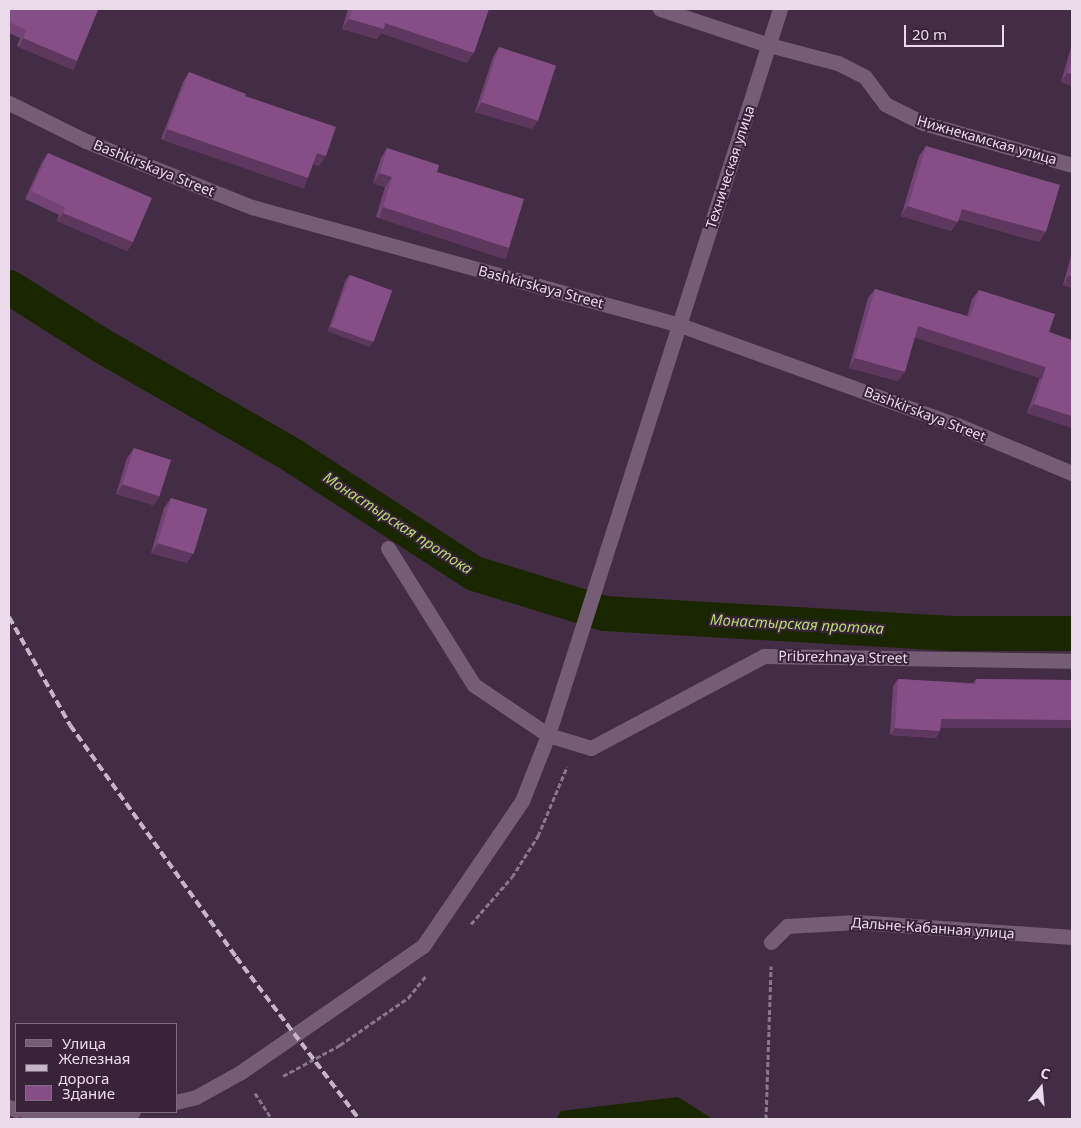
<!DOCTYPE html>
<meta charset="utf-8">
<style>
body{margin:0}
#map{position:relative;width:1081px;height:1128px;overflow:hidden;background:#432d44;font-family:"Noto Sans",sans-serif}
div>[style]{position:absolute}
.water>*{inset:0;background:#1a2600}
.canal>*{height:35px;margin:-17.5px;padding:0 17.5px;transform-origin:17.5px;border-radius:17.5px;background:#1a2600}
.path>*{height:3px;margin-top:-1.5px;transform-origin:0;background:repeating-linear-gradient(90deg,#89778a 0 5px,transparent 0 7.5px)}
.minor>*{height:15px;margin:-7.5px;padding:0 7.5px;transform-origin:7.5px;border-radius:7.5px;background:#755d76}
.rail>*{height:4px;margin-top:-2px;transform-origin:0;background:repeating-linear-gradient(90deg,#c6b7c7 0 8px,transparent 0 12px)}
.wall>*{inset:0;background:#724374}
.shaded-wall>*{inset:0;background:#5d375e;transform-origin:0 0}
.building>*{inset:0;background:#854e87;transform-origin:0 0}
span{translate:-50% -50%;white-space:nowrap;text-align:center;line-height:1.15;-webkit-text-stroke:4px #382339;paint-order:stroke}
.street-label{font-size:14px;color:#e9dbe9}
.water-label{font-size:15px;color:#b6da72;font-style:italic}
.frame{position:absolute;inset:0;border:10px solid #e9dbe9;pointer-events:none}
.legend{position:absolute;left:15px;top:1023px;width:162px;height:90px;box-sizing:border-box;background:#382339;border:1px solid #7f6d7f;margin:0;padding:6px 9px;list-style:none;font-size:15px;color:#e9dbe9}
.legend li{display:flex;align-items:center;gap:10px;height:25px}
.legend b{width:25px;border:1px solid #7f6d7f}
.north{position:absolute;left:1016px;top:1063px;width:50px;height:50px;-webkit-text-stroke:4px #382339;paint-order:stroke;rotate:17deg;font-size:14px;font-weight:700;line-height:20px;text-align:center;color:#e9dbe9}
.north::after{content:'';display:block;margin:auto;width:18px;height:22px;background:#e9dbe9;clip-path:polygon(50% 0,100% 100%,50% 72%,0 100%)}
.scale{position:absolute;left:904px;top:25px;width:100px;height:22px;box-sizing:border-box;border:2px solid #e9dbe9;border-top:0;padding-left:6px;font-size:15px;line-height:18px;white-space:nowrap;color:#e9dbe9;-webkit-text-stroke:4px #382339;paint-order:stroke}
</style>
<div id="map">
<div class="water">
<i style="clip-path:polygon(678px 1097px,713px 1119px,556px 1119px,561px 1111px)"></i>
</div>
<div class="canal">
<i style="left:9px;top:287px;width:109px;rotate:32.2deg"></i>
<i style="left:101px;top:345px;width:220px;rotate:29.9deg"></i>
<i style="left:292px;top:455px;width:217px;rotate:33deg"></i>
<i style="left:474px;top:573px;width:136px;rotate:17.1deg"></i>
<i style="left:604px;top:613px;width:348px;rotate:3.3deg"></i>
<i style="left:951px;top:633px;width:121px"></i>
</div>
<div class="path">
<i style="left:471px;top:924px;width:62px;rotate:-48.9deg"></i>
<i style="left:512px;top:877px;width:49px;rotate:-57.6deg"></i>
<i style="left:538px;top:836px;width:75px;rotate:-67.2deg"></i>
<i style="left:283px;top:1076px;width:65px;rotate:-28.5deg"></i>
<i style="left:340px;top:1045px;width:83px;rotate:-34.7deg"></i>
<i style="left:408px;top:998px;width:28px;rotate:-51deg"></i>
<i style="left:255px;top:1093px;width:31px;rotate:57deg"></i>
<i style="left:766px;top:1119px;width:153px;rotate:-88.1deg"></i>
</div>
<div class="minor">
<i style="left:660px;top:9px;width:115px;rotate:18.3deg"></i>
<i style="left:769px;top:45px;width:71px;rotate:14.6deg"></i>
<i style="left:838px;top:63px;width:30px;rotate:27deg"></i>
<i style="left:865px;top:77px;width:34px;rotate:53deg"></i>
<i style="left:885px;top:104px;width:42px;rotate:26.6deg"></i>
<i style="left:923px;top:123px;width:155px;rotate:15.7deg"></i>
<i style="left:9px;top:103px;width:86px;rotate:26.3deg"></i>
<i style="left:86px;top:141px;width:179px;rotate:21.7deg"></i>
<i style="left:252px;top:207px;width:444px;rotate:15.4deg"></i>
<i style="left:680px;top:325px;width:294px;rotate:19.9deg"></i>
<i style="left:957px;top:425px;width:125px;rotate:22.7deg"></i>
<i style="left:388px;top:548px;width:162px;rotate:57.9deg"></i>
<i style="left:474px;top:685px;width:89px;rotate:34deg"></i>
<i style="left:548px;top:735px;width:45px;rotate:16.8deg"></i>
<i style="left:591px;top:748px;width:196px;rotate:-28deg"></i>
<i style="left:764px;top:656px;width:308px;rotate:0.9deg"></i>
<i style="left:771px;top:942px;width:23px;rotate:-45deg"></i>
<i style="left:787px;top:926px;width:70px;rotate:-3.3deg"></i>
<i style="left:857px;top:922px;width:216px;rotate:4deg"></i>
<i style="left:176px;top:1102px;width:21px;rotate:-14deg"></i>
<i style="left:196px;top:1097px;width:51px;rotate:-29.1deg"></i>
<i style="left:241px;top:1072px;width:221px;rotate:-34.7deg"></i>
<i style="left:423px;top:946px;width:176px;rotate:-55.7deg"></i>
<i style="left:522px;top:801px;width:71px;rotate:-68.5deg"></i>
<i style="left:548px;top:735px;width:762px;rotate:-72.28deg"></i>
<i style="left:9px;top:1107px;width:8px;rotate:23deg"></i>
<i style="left:26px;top:1112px;width:54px;rotate:6.3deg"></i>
<i style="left:80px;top:1118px;width:53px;rotate:-6.5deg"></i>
</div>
<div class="rail">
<i style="left:9px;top:617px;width:124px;rotate:60.5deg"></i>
<i style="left:70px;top:725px;width:285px;rotate:54.4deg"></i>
<i style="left:236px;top:957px;width:203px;rotate:52.8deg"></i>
</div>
<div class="wall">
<i style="clip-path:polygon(9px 9px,71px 69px,17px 46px,20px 38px,9px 33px)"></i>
<i style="clip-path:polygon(348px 9px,489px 9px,467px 63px,381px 33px,377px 39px,342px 29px)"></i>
<i style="clip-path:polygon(1072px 44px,1072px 86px,1061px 82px)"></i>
<i style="clip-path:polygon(499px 47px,532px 129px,475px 112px,493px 57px)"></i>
<i style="clip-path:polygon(189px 72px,245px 96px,326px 156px,319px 166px,313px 164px,301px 187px,161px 139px,183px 82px)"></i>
<i style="clip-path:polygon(926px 146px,1039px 242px,958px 219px,951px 231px,901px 216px,919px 156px)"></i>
<i style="clip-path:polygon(387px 148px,437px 172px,509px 248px,502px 258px,376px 217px,385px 187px,373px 183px,381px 158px)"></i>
<i style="clip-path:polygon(48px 153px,133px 242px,127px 251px,57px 221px,59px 215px,25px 199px,42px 162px)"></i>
<i style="clip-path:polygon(1072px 252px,1072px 288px,1063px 285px)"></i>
<i style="clip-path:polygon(350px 275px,370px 347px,328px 331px,346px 279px)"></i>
<i style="clip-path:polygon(875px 289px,967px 316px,972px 299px,979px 290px,1049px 332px,1072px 428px,1027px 413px,1040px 377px,914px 337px,898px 381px,849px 368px,868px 298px)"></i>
<i style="clip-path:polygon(134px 448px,160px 496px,153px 505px,116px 494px,127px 458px)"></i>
<i style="clip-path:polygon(171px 498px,193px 553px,187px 563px,151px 553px,164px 508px)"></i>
<i style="clip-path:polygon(898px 679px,973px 683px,976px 679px,1072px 680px,1072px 727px,941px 726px,936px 738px,890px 735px,893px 686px)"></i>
</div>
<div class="shaded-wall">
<i style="clip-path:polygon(349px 19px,385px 23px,474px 53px,467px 63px,381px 33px,377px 39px,342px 29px)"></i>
<i style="left:23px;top:38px;width:59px;height:10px;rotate:23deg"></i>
<i style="clip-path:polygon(1068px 73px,1072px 74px,1072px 86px,1061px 82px)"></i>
<i style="clip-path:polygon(482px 102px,539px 120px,532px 129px,475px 112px)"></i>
<i style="left:167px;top:129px;width:149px;height:12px;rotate:19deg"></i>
<i style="clip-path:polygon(317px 153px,326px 156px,319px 166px,310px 163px)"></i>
<i style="clip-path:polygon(380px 173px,392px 177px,385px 187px,373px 183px)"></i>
<i style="clip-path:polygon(908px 206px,958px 222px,951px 231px,901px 216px)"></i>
<i style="left:383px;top:207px;width:133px;height:12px;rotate:18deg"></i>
<i style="clip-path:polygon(962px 209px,1046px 232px,1039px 242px,955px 218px)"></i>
<i style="clip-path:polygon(63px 213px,133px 242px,127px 251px,57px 221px)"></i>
<i style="clip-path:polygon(1069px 275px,1072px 276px,1072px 288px,1063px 285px)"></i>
<i style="left:918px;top:326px;width:134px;height:12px;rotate:18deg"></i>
<i style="clip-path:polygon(331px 327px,373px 342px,370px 347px,328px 331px)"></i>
<i style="clip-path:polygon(855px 358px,905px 372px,898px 381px,849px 368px)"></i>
<i style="clip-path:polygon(1034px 404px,1072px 416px,1072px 428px,1027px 413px)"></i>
<i style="clip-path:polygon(123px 484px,160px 496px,153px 505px,116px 494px)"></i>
<i style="clip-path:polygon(158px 543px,193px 553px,187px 563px,151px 553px)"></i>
<i style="left:941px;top:719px;width:131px;height:9px"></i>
<i style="clip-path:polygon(895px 728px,940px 731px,936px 738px,890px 735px)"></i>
</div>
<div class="building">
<i style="clip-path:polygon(9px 9px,95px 9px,98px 10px,77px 61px,23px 38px,26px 30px,9px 22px)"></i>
<i style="clip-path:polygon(352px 9px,489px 9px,474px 53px,385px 23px,384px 29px,349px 19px)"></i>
<i style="left:499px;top:47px;width:60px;height:58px;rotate:18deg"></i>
<i style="clip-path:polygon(1072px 57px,1072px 74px,1068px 73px)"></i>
<i style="clip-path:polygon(189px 72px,246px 94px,245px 96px,336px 127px,326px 156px,317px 153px,308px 178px,167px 129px)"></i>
<i style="clip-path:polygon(926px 146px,1060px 185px,1046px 232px,962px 209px,958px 222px,908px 206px)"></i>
<i style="clip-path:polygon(387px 148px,439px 165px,437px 172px,524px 199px,509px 248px,383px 207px,392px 177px,380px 173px)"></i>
<i style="clip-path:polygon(48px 153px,152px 198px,133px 242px,63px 213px,65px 207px,31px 191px)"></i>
<i style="clip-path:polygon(1072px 265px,1072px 276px,1069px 275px)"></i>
<i style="left:350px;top:275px;width:45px;height:55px;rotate:20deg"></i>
<i style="clip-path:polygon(875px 289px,970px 317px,979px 290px,1055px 314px,1049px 332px,1072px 340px,1072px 416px,1034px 404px,1046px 367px,918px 326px,905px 372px,855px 358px)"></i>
<i style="left:134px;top:448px;width:39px;height:38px;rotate:18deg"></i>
<i style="left:171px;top:498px;width:38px;height:47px;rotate:17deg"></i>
<i style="clip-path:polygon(898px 679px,976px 684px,976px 679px,1072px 680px,1072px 720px,941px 719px,940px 731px,895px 728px)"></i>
</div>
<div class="street-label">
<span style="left:987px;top:140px;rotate:16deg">Нижнекамская улица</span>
<span style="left:730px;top:167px;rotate:-72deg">Техническая улица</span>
<span style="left:154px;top:168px;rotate:22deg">Bashkirskaya Street</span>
<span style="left:541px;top:287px;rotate:15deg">Bashkirskaya Street</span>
<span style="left:925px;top:414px;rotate:21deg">Bashkirskaya Street</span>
<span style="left:843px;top:657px;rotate:1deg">Pribrezhnaya Street</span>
<span style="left:933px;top:928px;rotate:4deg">Дальне-Кабанная улица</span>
</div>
<div class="water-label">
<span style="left:398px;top:523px;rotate:33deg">Монастырская протока</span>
<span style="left:797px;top:624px;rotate:3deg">Монастырская протока</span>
</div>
<div class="frame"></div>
<ul class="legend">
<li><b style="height:6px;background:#755d76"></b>Улица</li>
<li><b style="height:6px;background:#c6b7c7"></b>Железная дорога</li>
<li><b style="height:14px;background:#854e87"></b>Здание</li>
</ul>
<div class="north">С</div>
<div class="scale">20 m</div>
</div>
